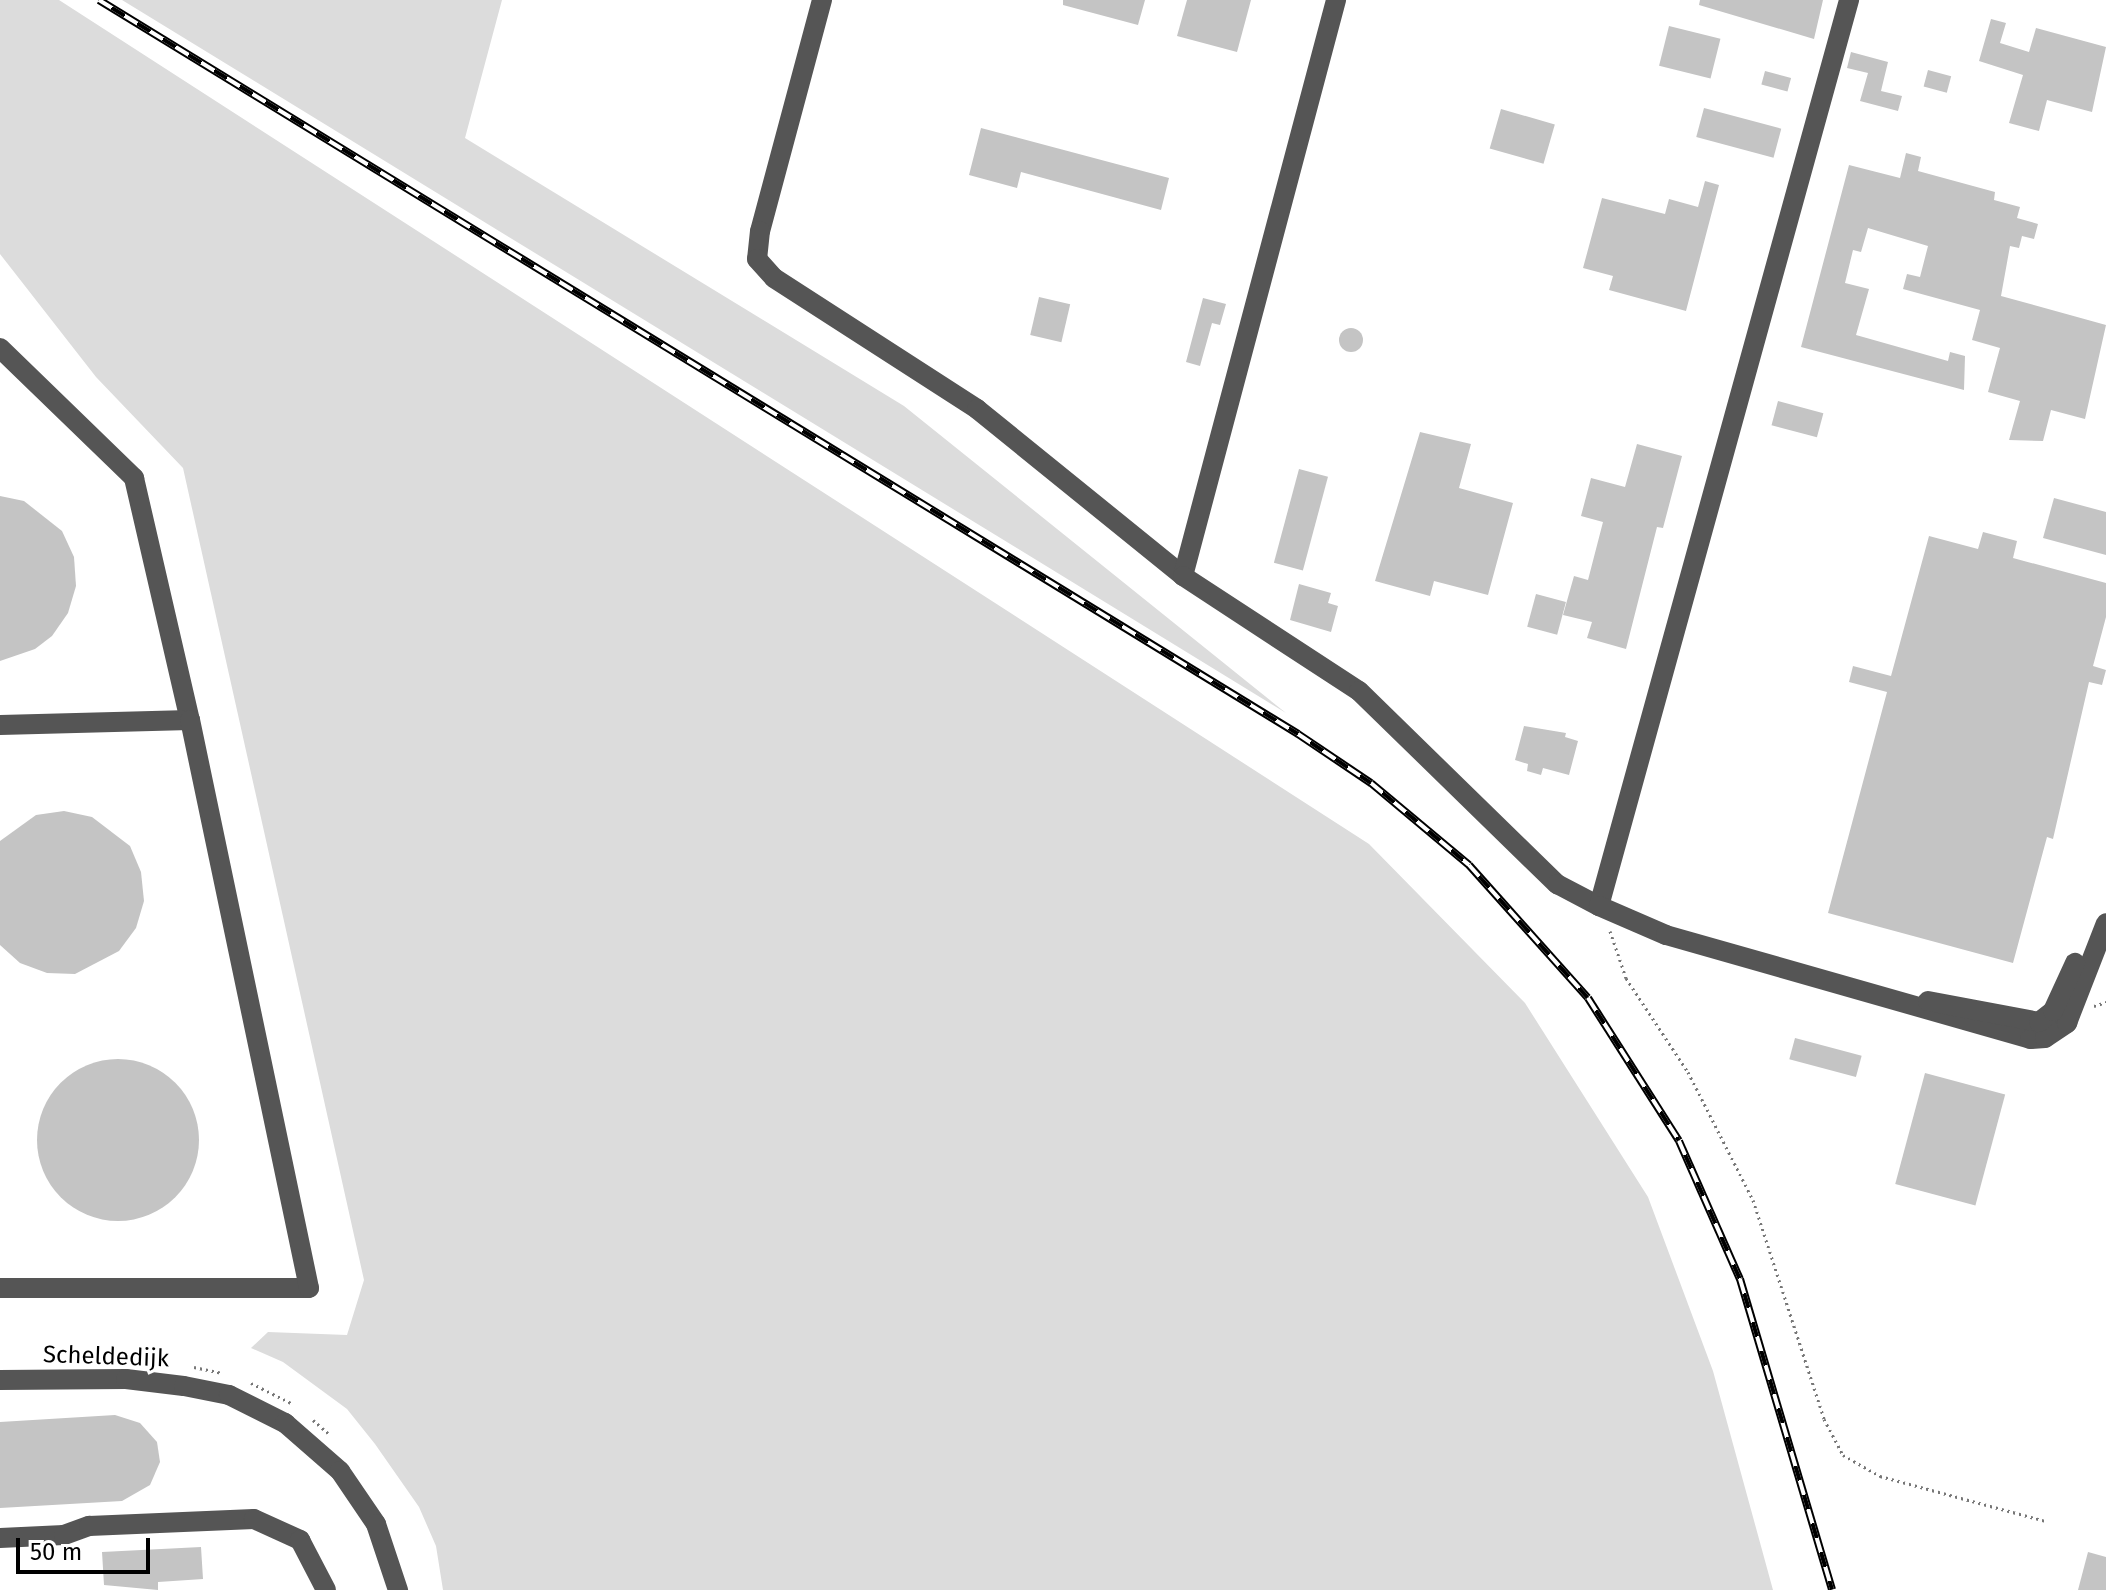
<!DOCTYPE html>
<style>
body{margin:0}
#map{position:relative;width:2106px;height:1590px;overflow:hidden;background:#fff;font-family:"Fira Sans",sans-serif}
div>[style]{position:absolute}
.green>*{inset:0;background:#dcdcdc}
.building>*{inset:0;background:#c4c4c4;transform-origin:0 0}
.round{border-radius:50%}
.path>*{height:3px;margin-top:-1.5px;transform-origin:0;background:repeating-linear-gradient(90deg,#777 0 2px,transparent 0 6px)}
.minor>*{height:20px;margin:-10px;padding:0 10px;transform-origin:10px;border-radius:10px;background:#555}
.rail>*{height:8px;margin-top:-4px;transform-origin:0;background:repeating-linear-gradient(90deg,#fff 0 15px,#000 0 30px);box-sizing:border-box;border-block:2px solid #000}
span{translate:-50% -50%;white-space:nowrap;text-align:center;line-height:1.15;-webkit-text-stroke:6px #fff;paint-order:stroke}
.street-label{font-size:24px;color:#000}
.scale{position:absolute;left:16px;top:1538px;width:134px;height:36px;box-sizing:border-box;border:4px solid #000;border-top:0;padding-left:10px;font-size:24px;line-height:28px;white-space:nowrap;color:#000;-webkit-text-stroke:6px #fff;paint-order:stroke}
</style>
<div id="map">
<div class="green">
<i style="clip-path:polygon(0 0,59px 0,1369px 844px,1525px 1003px,1648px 1197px,1713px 1371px,1773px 1590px,443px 1590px,436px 1546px,419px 1507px,375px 1444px,347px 1409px,283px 1362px,251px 1348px,268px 1332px,347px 1335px,364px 1280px,183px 468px,96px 377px,0 254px)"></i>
<i style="clip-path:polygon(122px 0,502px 0,465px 138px,904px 406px,1286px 713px)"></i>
</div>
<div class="building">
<i style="clip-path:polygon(1063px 0,1145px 0,1138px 25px,1063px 5px)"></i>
<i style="clip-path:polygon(1187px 0,1251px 0,1237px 52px,1177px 36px)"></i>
<i style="clip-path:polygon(1700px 0,1823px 0,1814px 39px,1699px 5px)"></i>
<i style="clip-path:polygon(1991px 19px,2006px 23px,2000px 43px,2029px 52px,2036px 28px,2106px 47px,2092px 112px,2047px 100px,2039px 131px,2009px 123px,2023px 75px,1979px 61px)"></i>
<i style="left:1669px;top:26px;width:53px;height:41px;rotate:14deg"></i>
<i style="clip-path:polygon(1851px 52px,1888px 62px,1881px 91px,1902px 96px,1898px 111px,1860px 101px,1868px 73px,1847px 68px)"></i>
<i style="left:1928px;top:70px;width:24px;height:17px;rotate:15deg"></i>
<i style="left:1765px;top:71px;width:27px;height:14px;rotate:15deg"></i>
<i style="left:1704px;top:108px;width:80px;height:30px;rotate:15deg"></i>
<i style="left:1501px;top:109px;width:56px;height:41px;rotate:16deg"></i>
<i style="clip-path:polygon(981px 128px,1169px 178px,1161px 210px,1021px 172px,1017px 188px,969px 175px)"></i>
<i style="clip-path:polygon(1906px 153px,1921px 157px,1918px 171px,1995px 192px,1994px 200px,2020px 207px,2017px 218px,2038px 224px,2034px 239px,2022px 236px,2019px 248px,2010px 246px,2001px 296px,2106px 325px,2085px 419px,2051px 410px,2043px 441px,2009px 440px,2020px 401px,1988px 392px,2000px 348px,1972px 340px,1980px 310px,1903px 289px,1907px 274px,1920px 277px,1928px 246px,1868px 228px,1861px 252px,1853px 250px,1845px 283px,1869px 289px,1856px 335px,1948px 361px,1950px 352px,1965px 356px,1964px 390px,1801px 347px,1849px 165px,1900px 178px)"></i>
<i style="clip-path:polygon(1705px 181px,1719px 185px,1686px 311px,1609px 290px,1613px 276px,1583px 268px,1602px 198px,1665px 214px,1669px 199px,1698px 207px)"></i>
<i style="left:1039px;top:297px;width:32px;height:39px;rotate:13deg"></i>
<i style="clip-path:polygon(1203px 298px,1226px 304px,1220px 325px,1212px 323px,1200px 366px,1186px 362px)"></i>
<i class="round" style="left:1339px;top:328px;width:24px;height:24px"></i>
<i style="left:1778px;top:401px;width:47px;height:25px;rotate:15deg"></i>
<i style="clip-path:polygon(1420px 432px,1471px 444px,1459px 488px,1513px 503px,1488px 595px,1434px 581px,1430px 596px,1375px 581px)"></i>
<i style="clip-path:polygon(1637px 444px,1682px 456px,1663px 528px,1657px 527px,1626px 649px,1587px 638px,1592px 622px,1563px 615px,1574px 576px,1588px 580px,1603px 522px,1581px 516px,1591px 478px,1625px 487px)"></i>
<i style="left:1299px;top:469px;width:30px;height:97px;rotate:15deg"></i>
<i style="clip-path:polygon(0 496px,24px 501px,62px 531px,74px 557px,76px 586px,68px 613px,52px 636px,35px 649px,0 661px)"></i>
<i style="clip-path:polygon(2054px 498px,2106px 512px,2106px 555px,2043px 538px)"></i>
<i style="clip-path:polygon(1983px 532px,2017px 541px,2013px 558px,2106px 583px,2106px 617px,2093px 666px,2106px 670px,2102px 685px,2089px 682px,2053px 839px,2047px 837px,2013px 963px,1828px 913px,1887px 692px,1849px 682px,1853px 666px,1891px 676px,1929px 536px,1978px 549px)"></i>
<i style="clip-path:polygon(1299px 584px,1331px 593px,1328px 603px,1338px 606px,1331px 632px,1290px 620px)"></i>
<i style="left:1536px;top:594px;width:31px;height:34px;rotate:15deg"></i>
<i style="clip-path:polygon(1524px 726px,1566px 733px,1565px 737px,1578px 741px,1569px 775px,1543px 768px,1541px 775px,1527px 771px,1528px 764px,1515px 760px)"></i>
<i style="clip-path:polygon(64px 811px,92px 817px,130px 846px,141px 872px,144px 901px,136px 928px,119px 951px,75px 974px,47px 973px,20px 963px,0 945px,0 841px,36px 815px)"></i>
<i style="left:1795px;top:1038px;width:69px;height:22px;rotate:15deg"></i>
<i class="round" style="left:37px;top:1059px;width:162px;height:162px"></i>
<i style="left:1925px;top:1073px;width:83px;height:115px;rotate:15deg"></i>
<i style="clip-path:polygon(115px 1415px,140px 1423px,157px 1442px,160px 1462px,150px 1485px,122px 1501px,0 1508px,0 1422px)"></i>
<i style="clip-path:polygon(201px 1547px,203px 1579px,158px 1582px,158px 1590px,104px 1585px,102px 1552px)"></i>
<i style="clip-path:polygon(2088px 1552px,2106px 1557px,2106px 1590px,2078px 1590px)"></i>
</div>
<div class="path">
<i style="left:1610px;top:931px;width:50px;rotate:71.2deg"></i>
<i style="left:1626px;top:978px;width:113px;rotate:56.6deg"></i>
<i style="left:1688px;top:1072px;width:144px;rotate:63.1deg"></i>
<i style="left:1753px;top:1200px;width:230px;rotate:72deg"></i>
<i style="left:1824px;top:1419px;width:41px;rotate:62.2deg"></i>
<i style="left:1843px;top:1455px;width:43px;rotate:29.6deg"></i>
<i style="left:1880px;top:1476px;width:172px;rotate:15.2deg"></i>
<i style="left:2094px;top:1006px;width:13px;rotate:-18deg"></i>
<i style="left:194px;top:1367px;width:29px;rotate:12deg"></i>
<i style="left:251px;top:1383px;width:45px;rotate:26.6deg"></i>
<i style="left:313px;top:1420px;width:20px;rotate:41deg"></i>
</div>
<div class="minor">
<i style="left:822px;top:0;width:239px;rotate:105deg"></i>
<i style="left:760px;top:231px;width:28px;rotate:96deg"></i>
<i style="left:757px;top:259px;width:25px;rotate:48deg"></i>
<i style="left:774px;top:278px;width:242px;rotate:32.8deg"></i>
<i style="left:977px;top:409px;width:265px;rotate:39deg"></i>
<i style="left:1183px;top:576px;width:596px;rotate:-75.12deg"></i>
<i style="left:0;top:348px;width:187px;rotate:44.1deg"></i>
<i style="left:134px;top:478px;width:248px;rotate:77deg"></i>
<i style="left:190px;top:720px;width:190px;rotate:178.5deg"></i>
<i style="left:1183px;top:576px;width:210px;rotate:33.2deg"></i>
<i style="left:1359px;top:691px;width:277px;rotate:44.3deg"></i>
<i style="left:1557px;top:884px;width:47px;rotate:27.6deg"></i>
<i style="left:1599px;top:906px;width:940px;rotate:-74.57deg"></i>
<i style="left:1599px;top:906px;width:73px;rotate:23.4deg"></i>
<i style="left:1666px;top:935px;width:379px;rotate:15.9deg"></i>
<i style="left:2030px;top:1039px;width:15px;rotate:-4deg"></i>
<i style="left:2045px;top:1038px;width:27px;rotate:-34deg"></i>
<i style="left:2067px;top:1023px;width:107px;rotate:-68.7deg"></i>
<i style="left:1928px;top:1001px;width:113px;rotate:10.7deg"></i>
<i style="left:2039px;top:1022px;width:18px;rotate:-38deg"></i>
<i style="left:2053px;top:1011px;width:53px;rotate:-65.4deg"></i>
<i style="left:0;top:1288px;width:309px"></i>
<i style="left:309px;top:1288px;width:580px;rotate:-101.83deg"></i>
<i style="left:0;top:1380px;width:126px;rotate:-0.5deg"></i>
<i style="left:126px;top:1379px;width:58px;rotate:6.9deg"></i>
<i style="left:184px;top:1386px;width:46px;rotate:11.3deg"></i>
<i style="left:229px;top:1395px;width:63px;rotate:26.6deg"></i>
<i style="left:285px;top:1423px;width:73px;rotate:41.1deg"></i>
<i style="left:340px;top:1471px;width:64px;rotate:55.8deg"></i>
<i style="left:376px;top:1524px;width:70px;rotate:71.6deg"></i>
<i style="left:0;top:1538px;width:64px;rotate:-2.7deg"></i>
<i style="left:64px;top:1535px;width:27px;rotate:-20deg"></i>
<i style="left:89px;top:1526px;width:165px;rotate:-2.4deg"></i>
<i style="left:254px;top:1519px;width:51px;rotate:24.5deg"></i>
<i style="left:300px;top:1540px;width:56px;rotate:62.5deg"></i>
</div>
<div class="rail">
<i style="left:99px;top:0;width:1406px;rotate:31.47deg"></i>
<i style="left:1298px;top:734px;width:88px;rotate:33.9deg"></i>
<i style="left:1371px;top:783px;width:128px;rotate:39.9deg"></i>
<i style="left:1469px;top:865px;width:178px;rotate:48.2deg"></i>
<i style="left:1588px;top:998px;width:169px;rotate:57.5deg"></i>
<i style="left:1679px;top:1141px;width:151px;rotate:66.2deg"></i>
<i style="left:1740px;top:1279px;width:324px;rotate:73.5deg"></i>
</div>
<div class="street-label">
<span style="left:106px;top:1357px;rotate:2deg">Scheldedijk</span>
</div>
<div class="scale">50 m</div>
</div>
